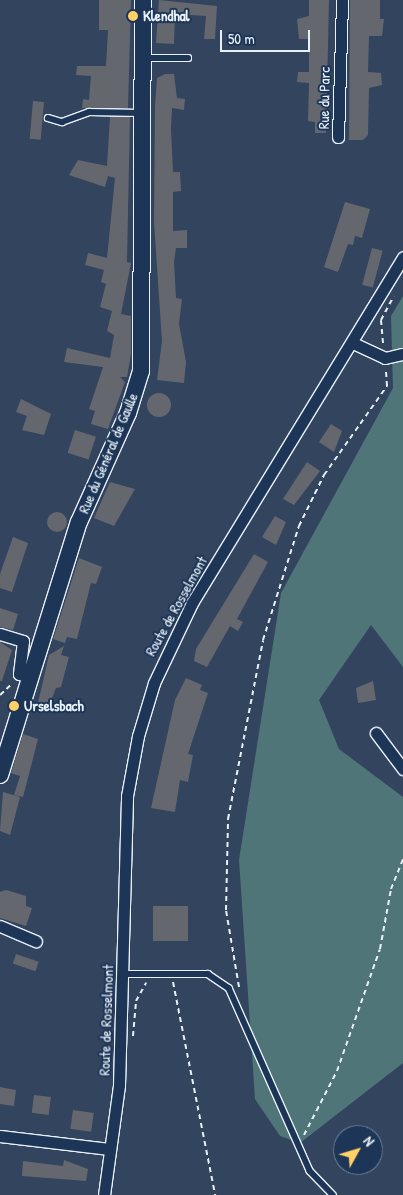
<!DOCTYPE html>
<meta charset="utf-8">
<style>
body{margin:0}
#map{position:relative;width:403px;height:1195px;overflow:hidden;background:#33445e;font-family:"Patrick Hand",sans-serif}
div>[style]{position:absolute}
.green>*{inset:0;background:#4f7578}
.building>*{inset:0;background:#65676f;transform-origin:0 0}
.round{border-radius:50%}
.path>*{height:2px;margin-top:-1px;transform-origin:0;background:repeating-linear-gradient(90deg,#e8f1f8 0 5px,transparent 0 9px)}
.roads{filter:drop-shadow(1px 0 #e8f1f8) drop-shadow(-1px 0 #e8f1f8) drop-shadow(0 1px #e8f1f8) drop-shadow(0 -1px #e8f1f8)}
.lane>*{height:5.5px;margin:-2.75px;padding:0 2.75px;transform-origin:2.75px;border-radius:2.75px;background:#1d3557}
.street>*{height:11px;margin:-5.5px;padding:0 5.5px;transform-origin:5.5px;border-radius:5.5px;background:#1d3557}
.secondary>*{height:16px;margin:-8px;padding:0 8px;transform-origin:8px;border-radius:8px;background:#1d3557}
.dots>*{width:14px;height:14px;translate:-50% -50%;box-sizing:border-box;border:2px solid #1d3557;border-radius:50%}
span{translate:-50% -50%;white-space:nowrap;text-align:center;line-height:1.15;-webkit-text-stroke:4px #1d3557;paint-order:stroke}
.poi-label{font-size:15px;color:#e8f1f8;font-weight:700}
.left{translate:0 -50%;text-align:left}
.street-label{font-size:15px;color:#e8f1f8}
.north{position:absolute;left:333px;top:1125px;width:50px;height:50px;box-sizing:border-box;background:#1d3557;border:1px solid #6e8097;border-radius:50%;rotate:51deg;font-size:14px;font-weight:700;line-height:20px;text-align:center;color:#e8f1f8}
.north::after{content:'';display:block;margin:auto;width:18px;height:22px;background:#ffd166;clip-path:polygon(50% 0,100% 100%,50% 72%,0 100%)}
.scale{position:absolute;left:220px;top:30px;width:90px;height:22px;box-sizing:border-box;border:2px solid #e8f1f8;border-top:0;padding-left:6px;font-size:15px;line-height:18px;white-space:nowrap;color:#e8f1f8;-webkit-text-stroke:4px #1d3557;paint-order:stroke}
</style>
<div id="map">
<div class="green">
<i style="clip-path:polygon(403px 296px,403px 667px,371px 625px,319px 700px,339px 749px,403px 797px,403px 1063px,300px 1143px,280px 1136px,255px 1099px,239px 860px,281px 593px,393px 388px,391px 316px)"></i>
</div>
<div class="building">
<i style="clip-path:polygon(99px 0,131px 0,128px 108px,82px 108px,83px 99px,89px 100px,91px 76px,76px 75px,77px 66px,106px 66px,108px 30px,99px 30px)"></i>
<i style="clip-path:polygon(159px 0,217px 6px,215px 39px,204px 39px,206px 16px,175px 14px,174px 44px,156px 43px)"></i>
<i style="clip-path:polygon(309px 0,329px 0,326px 133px,315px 133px,315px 122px,308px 121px,309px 83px,297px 82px,298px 72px,309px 72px,309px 39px,299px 39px,297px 19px,309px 16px)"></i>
<i style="clip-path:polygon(350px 0,380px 0,380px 19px,384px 19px,382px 36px,369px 36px,368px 72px,381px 73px,382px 85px,369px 88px,368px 135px,363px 140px,349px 140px)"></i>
<i style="clip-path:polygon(165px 74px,174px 74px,177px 98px,185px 99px,184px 110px,172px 108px,171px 129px,173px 172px,180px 172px,181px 191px,173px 192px,173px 231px,187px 230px,187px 248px,176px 248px,174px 262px,176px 298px,182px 299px,179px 324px,186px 362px,184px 383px,157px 380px,162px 341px,154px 222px,155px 106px,157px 78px)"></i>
<i style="left:33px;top:101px;width:11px;height:38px;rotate:5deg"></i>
<i style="clip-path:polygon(110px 117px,130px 117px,127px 262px,131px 263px,121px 314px,131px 316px,131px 354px,127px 377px,120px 377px,125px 382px,108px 429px,91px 424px,95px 411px,89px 409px,103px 367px,64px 362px,67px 348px,110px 358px,114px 335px,107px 331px,112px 311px,100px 307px,106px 284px,101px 282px,104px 270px,85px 265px,88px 253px,107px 258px,115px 178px,108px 176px,105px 187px,69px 175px,78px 160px,107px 166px)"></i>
<i style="clip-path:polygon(345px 202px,370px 209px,362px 238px,355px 236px,353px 245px,348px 244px,338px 272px,324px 267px)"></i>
<i style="left:372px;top:248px;width:11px;height:38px;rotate:15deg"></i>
<i class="round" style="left:147px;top:393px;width:24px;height:24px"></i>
<i style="clip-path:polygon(21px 399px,51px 414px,44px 435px,22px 430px,27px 416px,16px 412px)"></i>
<i style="clip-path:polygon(331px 424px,342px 431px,334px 452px,319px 442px)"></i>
<i style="left:75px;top:430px;width:22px;height:24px;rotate:18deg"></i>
<i style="clip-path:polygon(307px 462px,320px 471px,294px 505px,283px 499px)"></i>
<i style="clip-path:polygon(110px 482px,135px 489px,114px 526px,94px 518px)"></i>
<i class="round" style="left:47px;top:512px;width:20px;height:20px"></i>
<i style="clip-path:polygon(275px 516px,286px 522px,276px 545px,262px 537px)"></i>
<i style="clip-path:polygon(13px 537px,28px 543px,12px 592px,0 588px,0 574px)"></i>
<i style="clip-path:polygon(254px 554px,268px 562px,237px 619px,243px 622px,238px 631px,230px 626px,207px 667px,194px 661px,196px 649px)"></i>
<i style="clip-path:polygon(79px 558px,102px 567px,96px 584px,91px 583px,77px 639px,67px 637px,65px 643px,53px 639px)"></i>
<i style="clip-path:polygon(0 608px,18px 614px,13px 630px,0 627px)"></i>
<i style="clip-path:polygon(0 642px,12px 650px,2px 681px,0 681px)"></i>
<i style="clip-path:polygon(64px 646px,61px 655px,69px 657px,61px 687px,56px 688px,49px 706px,38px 703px,49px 655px)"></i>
<i style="clip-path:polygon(186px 678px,202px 685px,200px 690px,208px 693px,188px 754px,193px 755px,188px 782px,180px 780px,175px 812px,151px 808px,175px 700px)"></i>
<i style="clip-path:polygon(373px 681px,376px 700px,358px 703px,356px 688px)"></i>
<i style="clip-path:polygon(23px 734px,38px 739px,23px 797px,14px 795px,20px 776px,11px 773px)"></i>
<i style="clip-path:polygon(3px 792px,20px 797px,10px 835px,0 831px)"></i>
<i style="clip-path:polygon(6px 890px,26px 896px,26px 906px,32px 908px,26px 926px,0 918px,0 892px)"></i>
<i style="left:153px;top:906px;width:35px;height:35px"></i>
<i style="left:16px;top:954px;width:24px;height:10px;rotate:19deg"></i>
<i style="clip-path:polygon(0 1087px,16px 1090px,14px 1106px,0 1104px)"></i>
<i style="left:34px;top:1095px;width:17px;height:18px;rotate:7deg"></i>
<i style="left:73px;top:1110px;width:21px;height:19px;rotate:8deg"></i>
<i style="clip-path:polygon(64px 1160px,88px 1169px,86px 1181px,22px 1176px,23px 1161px,63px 1166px)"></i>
</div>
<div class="path">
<i style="left:383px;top:343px;width:23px;rotate:-95deg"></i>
<i style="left:381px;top:320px;width:27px;rotate:-62deg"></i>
<i style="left:0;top:695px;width:16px;rotate:-43deg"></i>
<i style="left:173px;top:982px;width:217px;rotate:78.8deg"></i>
<i style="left:239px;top:987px;width:78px;rotate:-99.6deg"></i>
<i style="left:226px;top:910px;width:91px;rotate:-88.7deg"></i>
<i style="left:228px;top:819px;width:182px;rotate:-78.9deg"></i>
<i style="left:263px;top:640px;width:120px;rotate:-72.5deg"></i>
<i style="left:299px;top:526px;width:57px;rotate:-63.9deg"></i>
<i style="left:324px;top:475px;width:109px;rotate:-54.7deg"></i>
<i style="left:387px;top:386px;width:16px;rotate:-94deg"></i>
<i style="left:133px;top:1036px;width:35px;rotate:-85deg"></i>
<i style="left:136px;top:1001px;width:21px;rotate:-61deg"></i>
<i style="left:304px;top:1135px;width:72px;rotate:-62.7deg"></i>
<i style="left:337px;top:1071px;width:129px;rotate:-70.6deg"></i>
<i style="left:380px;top:949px;width:61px;rotate:-79.6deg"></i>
<i style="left:391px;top:889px;width:32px;rotate:-68deg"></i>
</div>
<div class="roads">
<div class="lane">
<i style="left:145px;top:58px;width:43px"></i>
<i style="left:48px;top:118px;width:15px;rotate:16deg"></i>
<i style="left:62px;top:122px;width:29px;rotate:-20deg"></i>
<i style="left:89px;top:112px;width:52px;rotate:1.1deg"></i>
<i style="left:123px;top:974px;width:85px"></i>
<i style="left:208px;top:974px;width:25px;rotate:34deg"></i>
<i style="left:229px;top:988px;width:200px;rotate:66.1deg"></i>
<i style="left:310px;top:1171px;width:33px;rotate:46deg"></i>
</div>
<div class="street">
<i style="left:338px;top:137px;width:137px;rotate:-88.3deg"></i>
<i style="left:353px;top:343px;width:35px;rotate:25deg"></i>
<i style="left:385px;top:358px;width:18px;rotate:-13deg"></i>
<i style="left:0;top:634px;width:24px;rotate:17deg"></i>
<i style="left:23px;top:641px;width:33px;rotate:97deg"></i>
<i style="left:19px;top:674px;width:12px;rotate:14deg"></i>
<i style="left:376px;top:733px;width:45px;rotate:53.1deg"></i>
<i style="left:0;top:926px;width:39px;rotate:23deg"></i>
<i style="left:0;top:1136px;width:110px;rotate:6.8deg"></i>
<i style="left:104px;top:1195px;width:111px;rotate:-82.2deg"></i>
<i style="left:119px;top:1085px;width:289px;rotate:-88.4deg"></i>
<i style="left:127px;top:796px;width:61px;rotate:-79.6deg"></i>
<i style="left:138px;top:736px;width:55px;rotate:-73.2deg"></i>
<i style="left:154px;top:683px;width:89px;rotate:-64.6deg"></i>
<i style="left:192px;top:603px;width:405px;rotate:-58.6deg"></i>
</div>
<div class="secondary">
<i style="left:0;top:775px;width:265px;rotate:-72.7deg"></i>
<i style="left:79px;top:522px;width:120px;rotate:-65.8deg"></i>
<i style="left:128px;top:413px;width:44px;rotate:-72.8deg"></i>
<i style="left:141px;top:371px;width:371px;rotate:-89.7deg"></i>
</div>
</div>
<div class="dots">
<i style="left:133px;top:16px;background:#ffd166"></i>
<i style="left:14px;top:706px;background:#ffd166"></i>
</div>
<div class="poi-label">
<span class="left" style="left:143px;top:16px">Klendhal</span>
<span class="left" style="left:24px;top:706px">Urselsbach</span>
</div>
<div class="street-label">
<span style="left:324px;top:98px;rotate:-89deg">Rue du Parc</span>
<span style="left:108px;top:453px;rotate:-67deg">Rue du Général de Gaulle</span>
<span style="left:176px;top:606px;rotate:-61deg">Route de Rosselmont</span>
<span style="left:106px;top:1020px;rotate:-88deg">Route de Rosselmont</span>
</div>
<div class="north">N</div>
<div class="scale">50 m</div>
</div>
